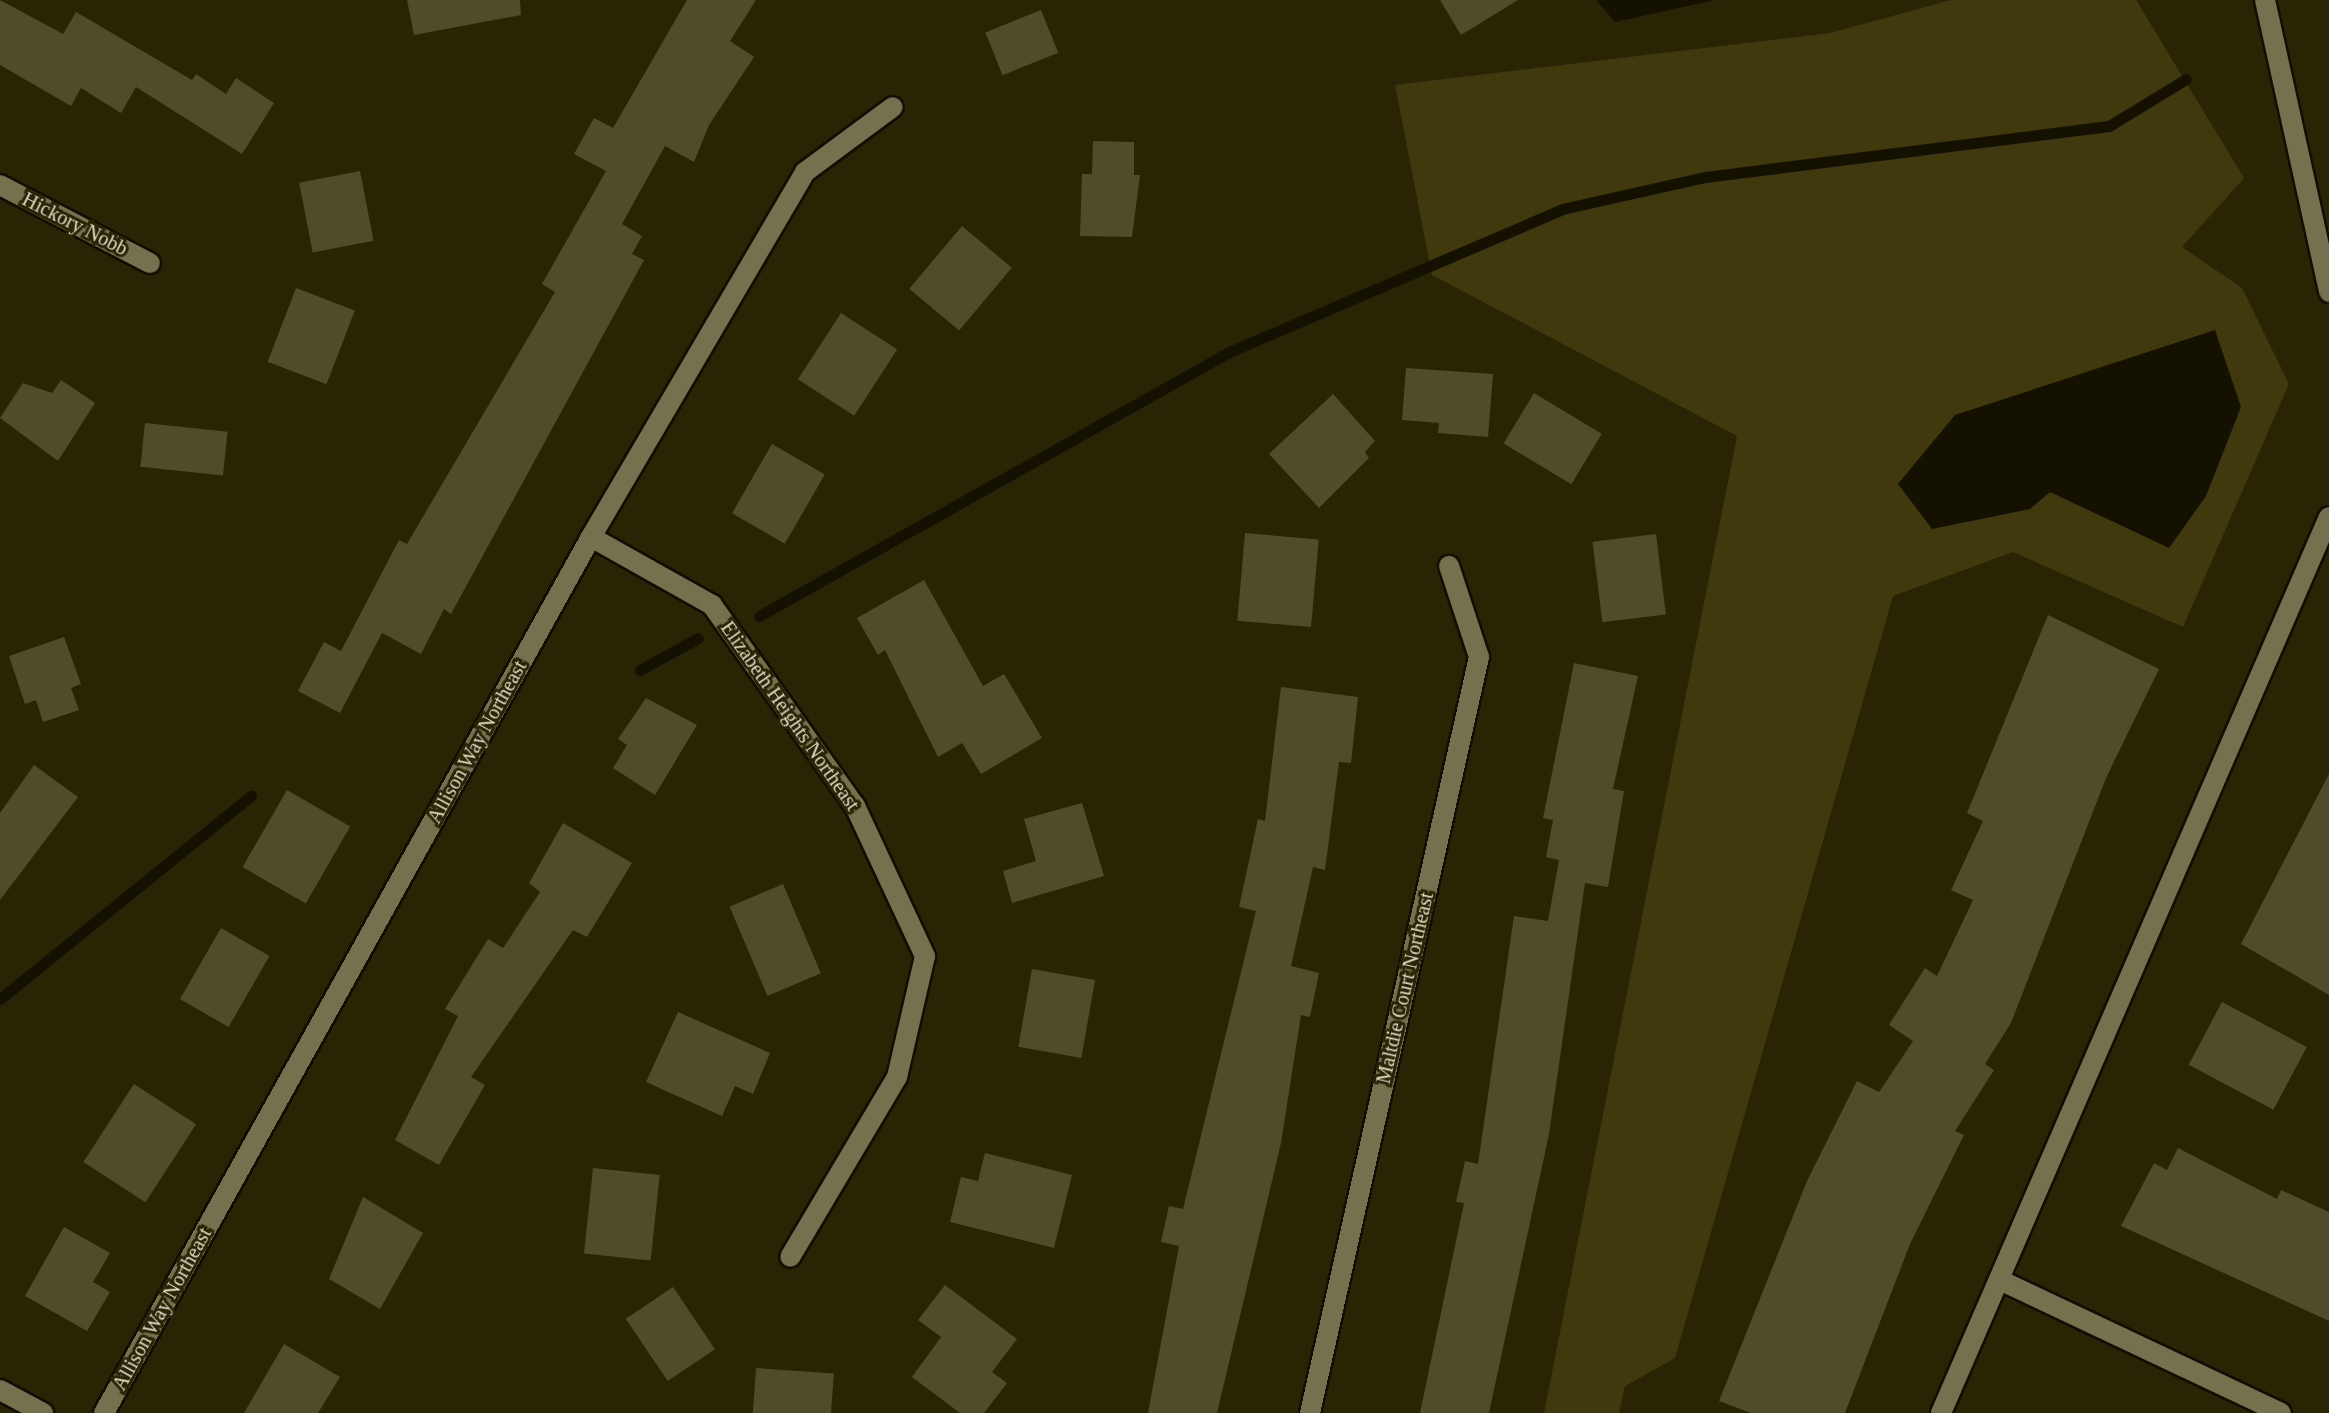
<!DOCTYPE html>
<style>
body{margin:0}
#map{position:relative;width:2329px;height:1413px;overflow:hidden;background:#292504;font-family:"Times New Roman",serif}
div>[style]{position:absolute}
.green>*{inset:0;background:#3f390d}
.water>*{inset:0;background:#141100}
.stream>*{height:11px;margin:-5.5px;padding:0 5.5px;transform-origin:5.5px;border-radius:5.5px;background:#141100}
.building>*{inset:0;background:#4f4c2b;transform-origin:0 0}
.roads{filter:drop-shadow(2px 0 #110e00) drop-shadow(-2px 0 #110e00) drop-shadow(0 2px #110e00) drop-shadow(0 -2px #110e00)}
.minor>*{height:20px;margin:-10px;padding:0 10px;transform-origin:10px;border-radius:10px;background:#74714f}
span{translate:-50% -50%;white-space:nowrap;text-align:center;line-height:1.15;-webkit-text-stroke:6px #292504;paint-order:stroke}
.street-label{font-size:20px;color:#dddbc9}
</style>
<div id="map">
<div class="green">
<i style="clip-path:polygon(1951px 0,2136px 0,2244px 178px,2182px 247px,2242px 288px,2289px 384px,2183px 627px,2013px 552px,1893px 596px,1675px 1358px,1625px 1386px,1619px 1413px,1544px 1413px,1737px 436px,1432px 275px,1395px 85px,1830px 33px)"></i>
</div>
<div class="water">
<i style="clip-path:polygon(1596px 0,1715px 0,1615px 22px)"></i>
<i style="clip-path:polygon(2215px 330px,2241px 407px,2206px 496px,2169px 548px,2050px 492px,2030px 509px,1932px 529px,1898px 484px,1955px 415px)"></i>
</div>
<div class="stream">
<i style="left:759px;top:616px;width:539px;rotate:-29.32deg"></i>
<i style="left:1229px;top:352px;width:362px;rotate:-23.2deg"></i>
<i style="left:1562px;top:209px;width:147px;rotate:-12.6deg"></i>
<i style="left:1705px;top:177px;width:407px;rotate:-7.2deg"></i>
<i style="left:2109px;top:126px;width:90px;rotate:-31.4deg"></i>
<i style="left:640px;top:670px;width:66px;rotate:-28.9deg"></i>
<i style="left:0;top:999px;width:323px;rotate:-39deg"></i>
</div>
<div class="building">
<i style="clip-path:polygon(0 0,63px 34px,76px 12px,192px 80px,196px 74px,226px 94px,236px 78px,274px 103px,242px 154px,136px 87px,121px 113px,81px 88px,71px 106px,0 65px)"></i>
<i style="clip-path:polygon(407px 0,520px 0,521px 15px,414px 35px)"></i>
<i style="clip-path:polygon(687px 0,756px 0,730px 41px,754px 57px,709px 125px,694px 162px,665px 146px,622px 224px,642px 236px,632px 254px,644px 260px,451px 614px,444px 609px,421px 654px,382px 633px,340px 713px,298px 691px,324px 642px,341px 651px,399px 540px,407px 544px,555px 292px,542px 284px,606px 171px,574px 154px,594px 118px,613px 128px)"></i>
<i style="clip-path:polygon(1440px 0,1518px 0,1461px 35px)"></i>
<i style="left:1041px;top:10px;width:46px;height:60px;rotate:68deg"></i>
<i style="clip-path:polygon(1093px 141px,1134px 142px,1134px 175px,1140px 175px,1132px 237px,1080px 236px,1082px 174px,1092px 174px)"></i>
<i style="left:360px;top:171px;width:71px;height:62px;rotate:79deg"></i>
<i style="left:962px;top:226px;width:65px;height:82px;rotate:40deg"></i>
<i style="left:296px;top:288px;width:63px;height:79px;rotate:21deg"></i>
<i style="left:841px;top:313px;width:67px;height:79px;rotate:33deg"></i>
<i style="clip-path:polygon(1406px 368px,1493px 374px,1488px 437px,1438px 433px,1439px 423px,1402px 420px)"></i>
<i style="clip-path:polygon(61px 380px,95px 403px,58px 461px,0 418px,23px 383px,52px 393px)"></i>
<i style="left:1534px;top:393px;width:79px;height:59px;rotate:31deg"></i>
<i style="clip-path:polygon(1333px 394px,1375px 441px,1365px 452px,1369px 458px,1319px 508px,1269px 454px)"></i>
<i style="left:145px;top:423px;width:83px;height:44px;rotate:6deg"></i>
<i style="left:772px;top:444px;width:61px;height:80px;rotate:30deg"></i>
<i style="left:1245px;top:533px;width:74px;height:88px;rotate:5deg"></i>
<i style="left:1656px;top:534px;width:81px;height:64px;rotate:83deg"></i>
<i style="clip-path:polygon(924px 580px,983px 686px,1004px 674px,1042px 738px,981px 774px,962px 743px,938px 757px,885px 650px,878px 655px,857px 618px)"></i>
<i style="clip-path:polygon(2048px 615px,2159px 669px,2106px 778px,2011px 1023px,1985px 1064px,1994px 1070px,1955px 1131px,1964px 1135px,1910px 1244px,1845px 1413px,1751px 1413px,1719px 1401px,1807px 1181px,1857px 1081px,1879px 1092px,1913px 1041px,1889px 1025px,1925px 968px,1937px 976px,1973px 900px,1951px 890px,1983px 821px,1967px 813px)"></i>
<i style="clip-path:polygon(64px 637px,81px 684px,71px 688px,79px 710px,43px 722px,36px 700px,25px 704px,9px 656px)"></i>
<i style="clip-path:polygon(1574px 663px,1638px 676px,1613px 789px,1624px 791px,1608px 887px,1585px 883px,1549px 1134px,1489px 1413px,1420px 1413px,1464px 1203px,1456px 1202px,1465px 1161px,1478px 1164px,1514px 916px,1548px 921px,1559px 860px,1546px 857px,1553px 820px,1543px 818px)"></i>
<i style="clip-path:polygon(1281px 687px,1358px 697px,1351px 763px,1339px 762px,1325px 870px,1313px 867px,1291px 966px,1319px 973px,1310px 1017px,1301px 1015px,1281px 1143px,1217px 1413px,1148px 1413px,1179px 1246px,1161px 1242px,1169px 1206px,1183px 1209px,1256px 911px,1239px 907px,1258px 819px,1265px 821px)"></i>
<i style="clip-path:polygon(646px 698px,697px 725px,655px 795px,613px 768px,627px 745px,618px 739px)"></i>
<i style="clip-path:polygon(34px 765px,78px 797px,0 900px,0 813px)"></i>
<i style="clip-path:polygon(2329px 774px,2329px 995px,2241px 944px)"></i>
<i style="left:287px;top:790px;width:73px;height:89px;rotate:30deg"></i>
<i style="clip-path:polygon(1082px 803px,1104px 876px,1012px 903px,1003px 871px,1036px 861px,1024px 819px)"></i>
<i style="clip-path:polygon(563px 823px,632px 863px,587px 937px,573px 930px,471px 1077px,485px 1085px,439px 1165px,395px 1140px,458px 1016px,445px 1009px,488px 939px,503px 948px,540px 892px,529px 883px)"></i>
<i style="left:783px;top:884px;width:97px;height:58px;rotate:67deg"></i>
<i style="left:221px;top:928px;width:56px;height:82px;rotate:30deg"></i>
<i style="left:1032px;top:969px;width:64px;height:79px;rotate:10deg"></i>
<i style="left:2222px;top:1002px;width:96px;height:71px;rotate:28deg"></i>
<i style="clip-path:polygon(678px 1012px,770px 1053px,753px 1094px,735px 1086px,722px 1116px,646px 1082px)"></i>
<i style="left:134px;top:1084px;width:74px;height:93px;rotate:33deg"></i>
<i style="clip-path:polygon(2178px 1148px,2277px 1199px,2281px 1190px,2329px 1212px,2329px 1321px,2121px 1226px,2154px 1163px,2167px 1170px)"></i>
<i style="clip-path:polygon(985px 1153px,1072px 1175px,1054px 1248px,950px 1222px,961px 1177px,978px 1181px)"></i>
<i style="left:593px;top:1168px;width:67px;height:86px;rotate:6deg"></i>
<i style="clip-path:polygon(363px 1197px,423px 1233px,380px 1309px,329px 1279px)"></i>
<i style="clip-path:polygon(64px 1227px,110px 1253px,93px 1282px,110px 1292px,87px 1331px,25px 1296px)"></i>
<i style="clip-path:polygon(945px 1285px,1017px 1339px,992px 1372px,1007px 1383px,984px 1413px,960px 1413px,912px 1377px,941px 1337px,918px 1320px)"></i>
<i style="left:673px;top:1287px;width:75px;height:57px;rotate:56deg"></i>
<i style="clip-path:polygon(284px 1344px,340px 1377px,318px 1413px,244px 1413px)"></i>
<i style="left:756px;top:1368px;width:78px;height:45px;rotate:4deg"></i>
</div>
<div class="roads">
<div class="minor">
<i style="left:2265px;top:0;width:299px;rotate:77.6deg"></i>
<i style="left:0;top:185px;width:169px;rotate:27.5deg"></i>
<i style="left:591px;top:537px;width:139px;rotate:29.3deg"></i>
<i style="left:712px;top:605px;width:247px;rotate:54.6deg"></i>
<i style="left:855px;top:806px;width:166px;rotate:65deg"></i>
<i style="left:925px;top:956px;width:124px;rotate:103deg"></i>
<i style="left:897px;top:1077px;width:209px;rotate:120.7deg"></i>
<i style="left:2004px;top:1282px;width:306px;rotate:25.3deg"></i>
<i style="left:0;top:1390px;width:49px;rotate:28.1deg"></i>
<i style="left:104px;top:1413px;width:1002px;rotate:-60.93deg"></i>
<i style="left:591px;top:537px;width:423px;rotate:-59.6deg"></i>
<i style="left:805px;top:172px;width:109px;rotate:-36.5deg"></i>
<i style="left:1310px;top:1413px;width:775px;rotate:-77.4deg"></i>
<i style="left:1479px;top:657px;width:96px;rotate:-108.2deg"></i>
<i style="left:1941px;top:1413px;width:976px;rotate:-66.59deg"></i>
</div>
</div>
<div class="street-label">
<span style="left:75px;top:224px;rotate:27deg">Hickory Nobb</span>
<span style="left:790px;top:716px;rotate:55deg">Elizabeth Heights Northeast</span>
<span style="left:477px;top:742px;rotate:-61deg">Allison Way Northeast</span>
<span style="left:1405px;top:988px;rotate:-77deg">Maltdie Court Northeast</span>
<span style="left:162px;top:1309px;rotate:-61deg">Allison Way Northeast</span>
</div>
</div>
